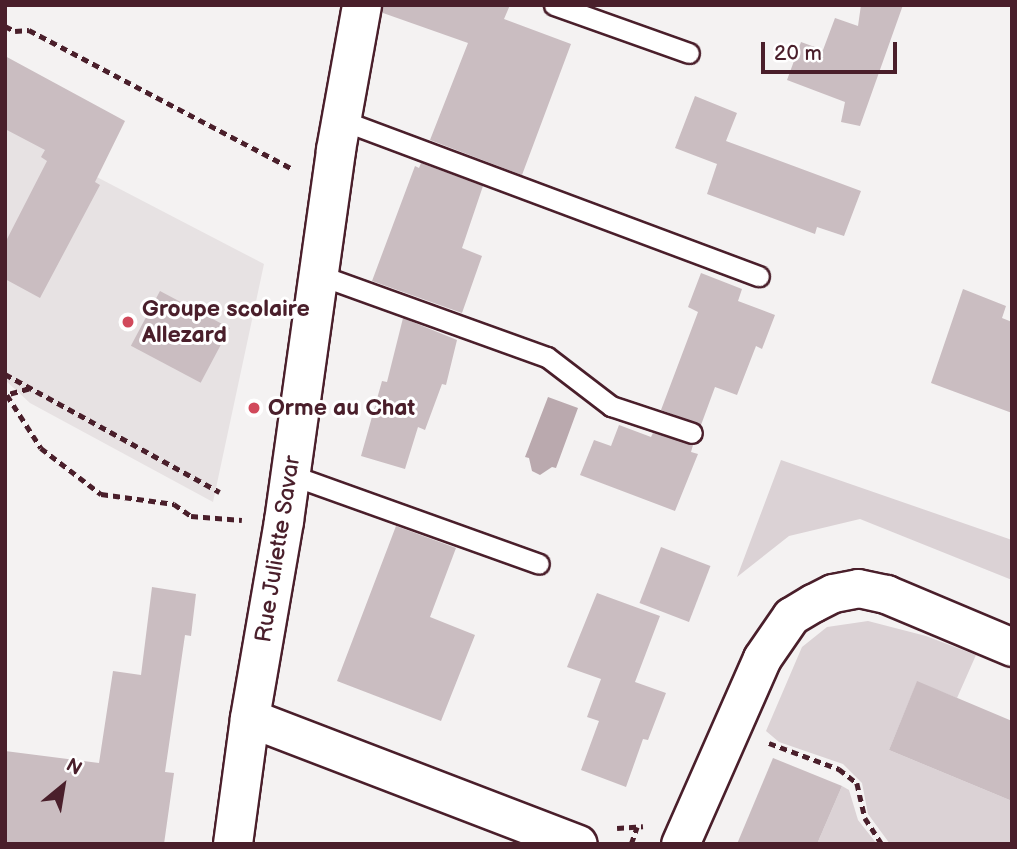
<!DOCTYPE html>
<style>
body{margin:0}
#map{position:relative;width:1017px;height:849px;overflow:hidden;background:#f4f2f2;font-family:"Balsamiq Sans",sans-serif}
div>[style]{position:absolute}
.built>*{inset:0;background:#e7e2e3}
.green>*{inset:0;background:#dbd2d5}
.water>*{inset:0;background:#baa9ae}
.building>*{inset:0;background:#cabdc1;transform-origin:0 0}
.path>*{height:4.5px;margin-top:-2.25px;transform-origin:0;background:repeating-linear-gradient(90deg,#4a1f2b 0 7px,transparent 0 12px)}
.roads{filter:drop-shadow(2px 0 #4a1f2b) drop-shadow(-2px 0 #4a1f2b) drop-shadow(0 2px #4a1f2b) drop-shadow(0 -2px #4a1f2b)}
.lane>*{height:19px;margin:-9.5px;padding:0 9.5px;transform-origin:9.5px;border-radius:9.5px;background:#fff}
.street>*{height:37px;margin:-18.5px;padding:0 18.5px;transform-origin:18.5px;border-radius:18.5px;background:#fff}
.secondary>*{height:38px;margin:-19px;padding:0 19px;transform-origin:19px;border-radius:19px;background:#fff}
.dots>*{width:19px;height:19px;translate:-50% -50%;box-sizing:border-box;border:4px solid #fff;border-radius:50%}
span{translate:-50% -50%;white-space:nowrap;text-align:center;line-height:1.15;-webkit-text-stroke:6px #fff;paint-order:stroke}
.poi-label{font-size:23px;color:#4a1f2b;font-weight:700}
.left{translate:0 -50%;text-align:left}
.street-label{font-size:23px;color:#4a1f2b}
.frame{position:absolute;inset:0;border:7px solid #4a1f2b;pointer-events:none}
.north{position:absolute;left:28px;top:751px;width:70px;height:70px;-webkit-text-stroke:5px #fff;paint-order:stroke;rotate:30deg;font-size:19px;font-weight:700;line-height:28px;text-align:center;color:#4a1f2b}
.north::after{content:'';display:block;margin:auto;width:24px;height:32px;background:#4a1f2b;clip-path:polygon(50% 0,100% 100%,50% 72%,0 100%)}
.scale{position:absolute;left:761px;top:42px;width:136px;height:32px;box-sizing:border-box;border:4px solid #4a1f2b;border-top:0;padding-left:9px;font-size:21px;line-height:24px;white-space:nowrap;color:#4a1f2b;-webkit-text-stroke:5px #fff;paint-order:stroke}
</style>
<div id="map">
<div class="built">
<i style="clip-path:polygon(5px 62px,91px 174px,264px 264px,213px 502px,30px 403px,5px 380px)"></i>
</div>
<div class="green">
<i style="clip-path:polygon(781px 460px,1012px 540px,1012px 580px,860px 519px,789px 536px,737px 577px)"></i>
<i style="clip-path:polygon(868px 621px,926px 636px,976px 655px,957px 698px,917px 682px,889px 750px,1012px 801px,1012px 844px,890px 844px,868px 814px,862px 783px,843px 764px,779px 742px,766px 731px,802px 647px,827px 627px)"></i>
<i style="clip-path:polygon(842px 786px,849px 790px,858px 820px,877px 844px,817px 844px)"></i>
</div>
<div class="water">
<i style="clip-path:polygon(548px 397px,578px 408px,556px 468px,552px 467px,540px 475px,532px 471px,529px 458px,525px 457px)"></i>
</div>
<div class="building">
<i style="clip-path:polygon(383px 5px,510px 5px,504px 19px,571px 44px,522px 175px,430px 140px,468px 43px,383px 13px)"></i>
<i style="clip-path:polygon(861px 5px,903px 5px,860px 126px,841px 122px,845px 102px,787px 80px,801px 42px,823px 50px,835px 18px,858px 26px)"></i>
<i style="clip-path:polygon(5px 56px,125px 121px,95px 182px,100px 185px,40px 298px,5px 279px,5px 243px,47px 161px,41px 157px,45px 150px,5px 129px)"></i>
<i style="clip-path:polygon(695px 96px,737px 113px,726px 141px,861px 191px,844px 236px,817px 227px,815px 234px,707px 194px,717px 164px,675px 148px)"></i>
<i style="clip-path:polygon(421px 163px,483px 186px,462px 248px,482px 256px,462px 313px,372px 281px,415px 166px,419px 168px)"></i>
<i style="clip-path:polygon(701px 273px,742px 289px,738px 301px,775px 315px,762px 349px,756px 346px,737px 395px,715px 387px,701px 425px,661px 410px,698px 312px,688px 307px)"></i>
<i style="clip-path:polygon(963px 289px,1006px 306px,1002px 318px,1012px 322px,1012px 413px,931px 383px)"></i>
<i style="left:160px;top:291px;width:79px;height:62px;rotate:28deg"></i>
<i style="clip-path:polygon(403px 318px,457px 340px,446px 385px,442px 384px,425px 430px,418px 427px,405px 469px,361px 456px,382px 381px,387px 382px)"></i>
<i style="clip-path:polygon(619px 425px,651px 437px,653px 433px,693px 445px,691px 452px,698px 454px,675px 511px,580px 475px,594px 440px,611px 446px)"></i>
<i style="clip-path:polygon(396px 526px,456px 548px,430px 617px,475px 635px,441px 721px,337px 681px)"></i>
<i style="left:661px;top:547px;width:53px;height:60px;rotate:21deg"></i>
<i style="clip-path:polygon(152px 587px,196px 594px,191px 636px,185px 635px,165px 772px,174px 773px,164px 844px,5px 844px,5px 751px,99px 763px,113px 671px,141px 675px)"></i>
<i style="clip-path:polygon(597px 593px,660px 616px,635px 682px,666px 693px,648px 740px,643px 739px,626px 787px,581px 770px,599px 721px,587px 717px,601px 679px,567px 667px)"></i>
<i style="clip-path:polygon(917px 681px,1012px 721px,1012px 801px,889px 750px)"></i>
<i style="clip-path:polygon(773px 758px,842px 786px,817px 844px,737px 844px)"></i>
</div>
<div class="path">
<i style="left:5px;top:26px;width:11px;rotate:27deg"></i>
<i style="left:15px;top:31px;width:14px;rotate:-4deg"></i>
<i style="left:29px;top:30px;width:296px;rotate:27.8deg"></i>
<i style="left:5px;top:374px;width:245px;rotate:28.8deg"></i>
<i style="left:29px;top:389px;width:23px;rotate:165deg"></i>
<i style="left:7px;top:395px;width:63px;rotate:57.3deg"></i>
<i style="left:41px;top:448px;width:76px;rotate:37.5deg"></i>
<i style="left:101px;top:494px;width:74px;rotate:7.8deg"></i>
<i style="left:174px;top:504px;width:21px;rotate:35deg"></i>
<i style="left:191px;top:516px;width:51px;rotate:4.5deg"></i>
<i style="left:769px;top:743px;width:75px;rotate:20.4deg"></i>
<i style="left:839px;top:769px;width:23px;rotate:38deg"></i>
<i style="left:857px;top:783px;width:36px;rotate:77deg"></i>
<i style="left:865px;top:818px;width:31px;rotate:57deg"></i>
<i style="left:617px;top:828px;width:26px;rotate:-4deg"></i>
<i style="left:631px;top:844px;width:18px;rotate:-71deg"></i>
</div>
<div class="roads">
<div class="lane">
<i style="left:554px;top:5px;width:143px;rotate:19.6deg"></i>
<i style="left:341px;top:120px;width:446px;rotate:20.5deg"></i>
<i style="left:319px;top:275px;width:242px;rotate:19.8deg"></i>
<i style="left:547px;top:357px;width:81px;rotate:37.4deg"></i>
<i style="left:611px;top:406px;width:85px;rotate:18.4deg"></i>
<i style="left:291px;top:475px;width:263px;rotate:19.7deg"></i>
</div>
<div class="street">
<i style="left:250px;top:718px;width:351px;rotate:21deg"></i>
<i style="left:680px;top:844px;width:203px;rotate:-66.2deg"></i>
<i style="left:762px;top:658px;width:51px;rotate:-55.4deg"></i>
<i style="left:791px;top:616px;width:26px;rotate:-31deg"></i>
<i style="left:813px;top:603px;width:22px;rotate:-27deg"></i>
<i style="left:833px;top:593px;width:25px;rotate:-11deg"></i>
<i style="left:858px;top:588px;width:29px;rotate:12deg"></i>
<i style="left:886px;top:594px;width:137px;rotate:22.8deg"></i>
</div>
<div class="secondary">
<i style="left:233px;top:844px;width:127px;rotate:-82.3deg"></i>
<i style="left:250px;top:718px;width:200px;rotate:-80.2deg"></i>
<i style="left:284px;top:521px;width:375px;rotate:-82deg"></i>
<i style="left:336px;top:150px;width:147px;rotate:-79.8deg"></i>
</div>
</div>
<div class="dots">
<i style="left:128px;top:322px;background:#d1495b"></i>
<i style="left:254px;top:408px;background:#d1495b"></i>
</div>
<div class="poi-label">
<span class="left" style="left:142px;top:322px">Groupe scolaire<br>Allezard</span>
<span class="left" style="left:268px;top:408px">Orme au Chat</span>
</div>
<div class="street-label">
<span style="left:278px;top:549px;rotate:-81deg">Rue Juliette Savar</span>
</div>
<div class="frame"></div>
<div class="north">N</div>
<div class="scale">20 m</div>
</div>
